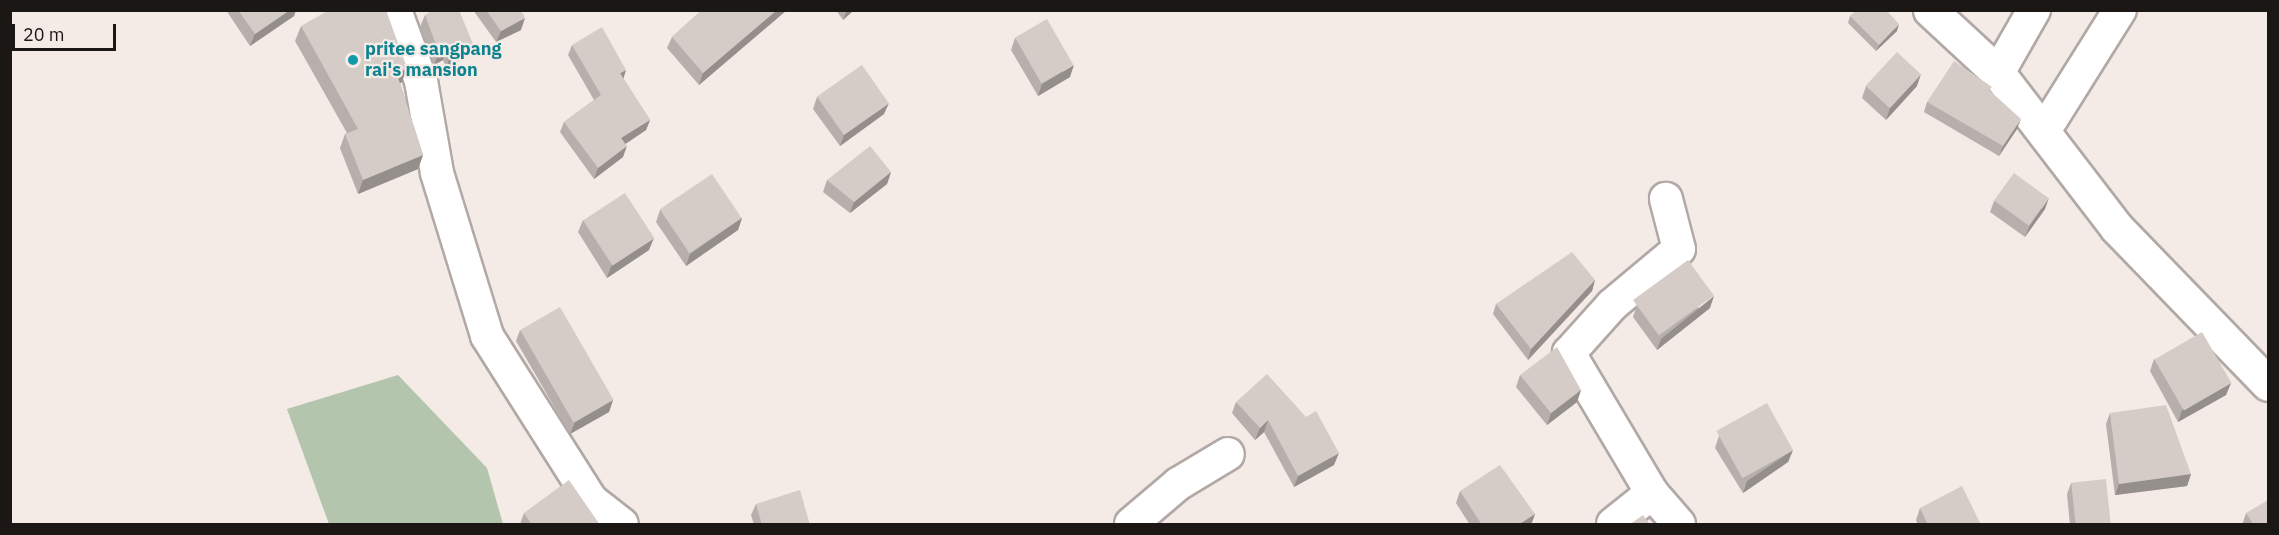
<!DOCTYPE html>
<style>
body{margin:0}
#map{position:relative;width:2279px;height:535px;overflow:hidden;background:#f4eae6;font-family:"IBM Plex Sans",sans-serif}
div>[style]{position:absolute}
.green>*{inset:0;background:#b4c5ad}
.roads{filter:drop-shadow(2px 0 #b2a9a6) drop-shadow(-2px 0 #b2a9a6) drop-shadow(0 2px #b2a9a6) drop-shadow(0 -2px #b2a9a6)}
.street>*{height:32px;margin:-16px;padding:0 16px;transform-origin:16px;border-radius:16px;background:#fff}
.secondary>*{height:33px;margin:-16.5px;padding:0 16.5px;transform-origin:16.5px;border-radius:16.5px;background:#fff}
.wall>*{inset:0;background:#b7afac}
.shaded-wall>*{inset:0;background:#958f8c}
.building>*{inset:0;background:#d5ccc8;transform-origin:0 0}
.dots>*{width:16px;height:16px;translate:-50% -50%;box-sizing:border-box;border:3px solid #f4eae6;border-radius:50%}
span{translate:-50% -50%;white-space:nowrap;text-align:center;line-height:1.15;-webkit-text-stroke:4.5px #f4eae6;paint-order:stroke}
.culture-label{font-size:18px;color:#0d838f;font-weight:700}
.left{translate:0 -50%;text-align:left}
.frame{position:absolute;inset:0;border:12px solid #1a1715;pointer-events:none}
.scale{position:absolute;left:12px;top:24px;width:104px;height:27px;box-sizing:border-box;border:3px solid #1a1715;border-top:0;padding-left:8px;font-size:18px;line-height:21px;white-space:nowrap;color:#1a1715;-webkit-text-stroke:4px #f4eae6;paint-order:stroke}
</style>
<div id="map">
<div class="green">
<i style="clip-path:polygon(398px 375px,487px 468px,503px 524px,329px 524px,287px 409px)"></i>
</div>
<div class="roads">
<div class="street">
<i style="left:395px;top:10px;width:76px;rotate:69.9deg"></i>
<i style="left:421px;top:81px;width:93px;rotate:80.1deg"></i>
<i style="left:437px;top:173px;width:170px;rotate:72.9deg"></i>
<i style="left:487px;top:336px;width:194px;rotate:57.6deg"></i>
<i style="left:591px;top:500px;width:39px;rotate:38deg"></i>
<i style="left:1998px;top:73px;width:73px;rotate:-60.3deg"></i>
<i style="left:2044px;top:131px;width:143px;rotate:-57.9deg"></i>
<i style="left:1652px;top:493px;width:163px;rotate:-120.7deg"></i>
<i style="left:1569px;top:353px;width:64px;rotate:-48.1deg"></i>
<i style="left:1612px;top:305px;width:87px;rotate:-39.9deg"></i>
<i style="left:1679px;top:249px;width:52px;rotate:-104.6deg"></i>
<i style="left:1131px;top:524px;width:62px;rotate:-40.4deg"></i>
<i style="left:1178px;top:484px;width:58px;rotate:-31deg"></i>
<i style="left:1613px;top:524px;width:50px;rotate:-38.5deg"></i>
<i style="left:1652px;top:493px;width:41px;rotate:48.9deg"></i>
</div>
<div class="secondary">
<i style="left:1930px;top:10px;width:93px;rotate:42.8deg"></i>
<i style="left:1998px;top:73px;width:195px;rotate:52.5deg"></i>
<i style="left:2117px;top:228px;width:217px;rotate:45.9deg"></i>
</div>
</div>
<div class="wall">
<i style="clip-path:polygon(226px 10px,296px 10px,294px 16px,250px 46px)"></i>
<i style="clip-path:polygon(473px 10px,521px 10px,521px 30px,496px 42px)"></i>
<i style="clip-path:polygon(702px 10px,787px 10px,699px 85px,667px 48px,672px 37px)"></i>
<i style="clip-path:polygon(836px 10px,854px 10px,843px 20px)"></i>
<i style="clip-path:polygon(425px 15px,473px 44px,469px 56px,446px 67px,443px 60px,434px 65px,420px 27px)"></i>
<i style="clip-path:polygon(1850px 16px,1897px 31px,1876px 51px,1848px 23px)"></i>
<i style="clip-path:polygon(301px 26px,402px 82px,400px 83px,423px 155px,418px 169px,358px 194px,340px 148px,345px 134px,347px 133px,295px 41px)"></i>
<i style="clip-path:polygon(1015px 38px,1070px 77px,1038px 96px,1011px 50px)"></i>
<i style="clip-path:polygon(572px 45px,623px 78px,650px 120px,646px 130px,625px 144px,623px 157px,594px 179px,560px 132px,564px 122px,594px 100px,568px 55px)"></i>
<i style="clip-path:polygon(1866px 86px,1917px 86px,1886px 120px,1862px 98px)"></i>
<i style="clip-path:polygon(1990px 91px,2017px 129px,1999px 156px,1924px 112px,1927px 102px)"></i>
<i style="clip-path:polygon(817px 97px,884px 114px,840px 146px,813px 109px)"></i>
<i style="clip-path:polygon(891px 172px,887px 184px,850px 213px,823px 192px,827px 180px)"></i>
<i style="clip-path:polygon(1994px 201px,2045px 209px,2025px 237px,1990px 212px)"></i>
<i style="clip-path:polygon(660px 210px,742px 218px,738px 230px,686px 266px,656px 222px)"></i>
<i style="clip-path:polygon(583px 220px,649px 250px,607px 278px,578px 232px)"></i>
<i style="clip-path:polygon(1595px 280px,1592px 291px,1528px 360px,1493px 314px,1496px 304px)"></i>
<i style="clip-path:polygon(1637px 305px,1710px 308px,1657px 350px,1633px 317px)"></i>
<i style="clip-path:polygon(520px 330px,613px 400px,609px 412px,570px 434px,516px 341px)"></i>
<i style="clip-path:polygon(2154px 359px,2231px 383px,2226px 395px,2178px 422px,2150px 371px)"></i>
<i style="clip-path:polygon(1520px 375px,1581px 390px,1577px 402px,1547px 425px,1516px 387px)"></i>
<i style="clip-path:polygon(1236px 402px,1306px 417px,1334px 465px,1294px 487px,1264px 432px,1255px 440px,1232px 413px)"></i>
<i style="clip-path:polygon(2110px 413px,2191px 474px,2187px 486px,2115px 495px,2106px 424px)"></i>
<i style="clip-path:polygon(1719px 436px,1793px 450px,1788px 462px,1743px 493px,1715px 448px)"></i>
<i style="clip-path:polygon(2071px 483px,2111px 525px,2070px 525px,2067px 494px)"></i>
<i style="clip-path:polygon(1460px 491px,1535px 514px,1531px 525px,1470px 525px,1456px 503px)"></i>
<i style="clip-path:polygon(756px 504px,810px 525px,754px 525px,751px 515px)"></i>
<i style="clip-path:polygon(1920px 508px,1981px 525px,1918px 525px,1916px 520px)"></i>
<i style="clip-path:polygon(524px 513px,598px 522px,598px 525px,520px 524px)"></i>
<i style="clip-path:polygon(2246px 513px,2268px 525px,2242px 525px)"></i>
</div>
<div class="shaded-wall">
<i style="clip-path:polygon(290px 10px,296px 10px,294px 16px,250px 46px,255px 34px)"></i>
<i style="clip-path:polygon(777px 10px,787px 10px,699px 85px,703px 73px)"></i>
<i style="clip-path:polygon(847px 10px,854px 10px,843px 20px)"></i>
<i style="clip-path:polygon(525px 18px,521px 30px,496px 42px,501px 31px)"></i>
<i style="clip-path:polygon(1899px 24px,1897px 31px,1876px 51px,1879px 45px)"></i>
<i style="clip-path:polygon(473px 44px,469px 56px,446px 67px,451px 55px)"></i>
<i style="clip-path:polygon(447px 49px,443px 60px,434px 65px,439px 53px)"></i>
<i style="clip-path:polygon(1074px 65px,1070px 77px,1038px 96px,1042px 84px)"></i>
<i style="clip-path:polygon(407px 68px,402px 82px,392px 88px,397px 74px)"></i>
<i style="clip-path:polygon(626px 70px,623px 80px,620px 73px)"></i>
<i style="clip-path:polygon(1921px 74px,1917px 86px,1886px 120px,1890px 108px)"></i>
<i style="clip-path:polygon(889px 103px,884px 114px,840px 146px,844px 135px)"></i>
<i style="clip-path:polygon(2021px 119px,2017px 129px,1999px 156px,2003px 146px)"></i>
<i style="clip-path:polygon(650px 120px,646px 130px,618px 149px,621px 138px)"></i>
<i style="clip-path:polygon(627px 146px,623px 157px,594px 179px,598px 168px)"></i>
<i style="clip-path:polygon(423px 155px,418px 169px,358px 194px,363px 180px)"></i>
<i style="clip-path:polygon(891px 172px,887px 184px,850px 213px,854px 202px)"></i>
<i style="clip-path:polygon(2049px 198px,2045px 209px,2025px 237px,2030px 225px)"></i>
<i style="clip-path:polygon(742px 218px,738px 230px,686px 266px,690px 254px)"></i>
<i style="clip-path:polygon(654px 238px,649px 250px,607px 278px,611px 266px)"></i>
<i style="clip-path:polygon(1595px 280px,1592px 291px,1528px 360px,1531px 349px)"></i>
<i style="clip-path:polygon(1714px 296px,1710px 308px,1657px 350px,1661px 339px)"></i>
<i style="clip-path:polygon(2231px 383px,2226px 395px,2178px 422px,2182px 410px)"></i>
<i style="clip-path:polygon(1581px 390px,1577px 402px,1547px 425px,1551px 413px)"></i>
<i style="clip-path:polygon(613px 400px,609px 412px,570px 434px,575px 422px)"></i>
<i style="clip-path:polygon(1268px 420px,1264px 432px,1255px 440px,1260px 428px)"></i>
<i style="clip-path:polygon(1793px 450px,1788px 462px,1743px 493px,1747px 481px)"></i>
<i style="clip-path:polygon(1339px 453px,1334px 465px,1294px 487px,1298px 476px)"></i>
<i style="clip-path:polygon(2191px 474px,2187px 486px,2115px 495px,2119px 484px)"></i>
<i style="clip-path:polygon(1535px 514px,1531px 525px,1518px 525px)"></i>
</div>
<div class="building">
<i style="clip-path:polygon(238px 10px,290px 10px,255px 34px)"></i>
<i style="clip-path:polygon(329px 10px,386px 10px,407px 68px,397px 74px,423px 155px,363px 180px,345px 134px,358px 129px,301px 26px)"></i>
<i style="clip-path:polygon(433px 10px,459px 10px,473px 44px,451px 55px,447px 49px,439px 53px,425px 15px)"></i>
<i style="clip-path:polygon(486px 10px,521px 10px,525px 18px,501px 31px)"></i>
<i style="clip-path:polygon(702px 10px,777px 10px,703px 73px,672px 37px)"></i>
<i style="clip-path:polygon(1856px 10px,1886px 10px,1899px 24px,1879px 45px,1850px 16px)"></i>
<i style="left:1047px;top:19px;width:53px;height:37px;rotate:60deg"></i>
<i style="clip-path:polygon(602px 27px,626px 70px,620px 73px,650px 120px,621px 138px,627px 146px,598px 168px,564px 122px,601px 95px,572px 45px)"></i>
<i style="left:1897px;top:52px;width:33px;height:46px;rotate:43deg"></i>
<i style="clip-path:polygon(1954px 61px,1992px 87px,1989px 90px,2021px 119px,2003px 146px,1927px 102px)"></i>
<i style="left:862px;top:65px;width:47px;height:55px;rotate:55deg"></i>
<i style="clip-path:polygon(870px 146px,891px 172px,854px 202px,827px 180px)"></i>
<i style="left:2014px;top:173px;width:43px;height:34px;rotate:36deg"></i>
<i style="left:712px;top:174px;width:53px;height:63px;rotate:56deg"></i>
<i style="left:625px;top:193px;width:54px;height:50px;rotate:57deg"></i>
<i style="clip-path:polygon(1572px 252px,1595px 280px,1531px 349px,1496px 304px)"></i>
<i style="left:1688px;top:260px;width:44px;height:68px;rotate:54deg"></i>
<i style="left:560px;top:307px;width:107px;height:46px;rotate:60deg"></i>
<i style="left:2202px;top:332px;width:59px;height:55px;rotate:60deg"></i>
<i style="clip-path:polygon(1557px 347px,1581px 390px,1551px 413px,1520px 375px)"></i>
<i style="clip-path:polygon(1267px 374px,1306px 417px,1316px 411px,1339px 453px,1298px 476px,1268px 420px,1260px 428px,1236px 402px)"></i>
<i style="left:1767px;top:403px;width:54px;height:58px;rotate:61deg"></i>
<i style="clip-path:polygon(2166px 405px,2191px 474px,2119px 484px,2110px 413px)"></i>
<i style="clip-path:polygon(1500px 465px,1535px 514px,1518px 525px,1482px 525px,1460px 491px)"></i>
<i style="left:2106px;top:479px;width:45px;height:35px;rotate:84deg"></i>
<i style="clip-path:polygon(569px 480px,598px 522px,595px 525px,532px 525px,524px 513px)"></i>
<i style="clip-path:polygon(1962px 486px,1981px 525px,1928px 525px,1920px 508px)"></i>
<i style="clip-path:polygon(800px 490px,810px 525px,762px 525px,756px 504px)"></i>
<i style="clip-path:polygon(2268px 500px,2268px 525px,2254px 525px,2246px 513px)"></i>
<i style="clip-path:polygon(1643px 515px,1650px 525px,1629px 525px)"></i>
</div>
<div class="dots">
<i style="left:353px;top:60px;background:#0f9aa8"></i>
</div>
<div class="culture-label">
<span class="left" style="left:365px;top:60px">pritee sangpang<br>rai's mansion</span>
</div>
<div class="frame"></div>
<div class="scale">20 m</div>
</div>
